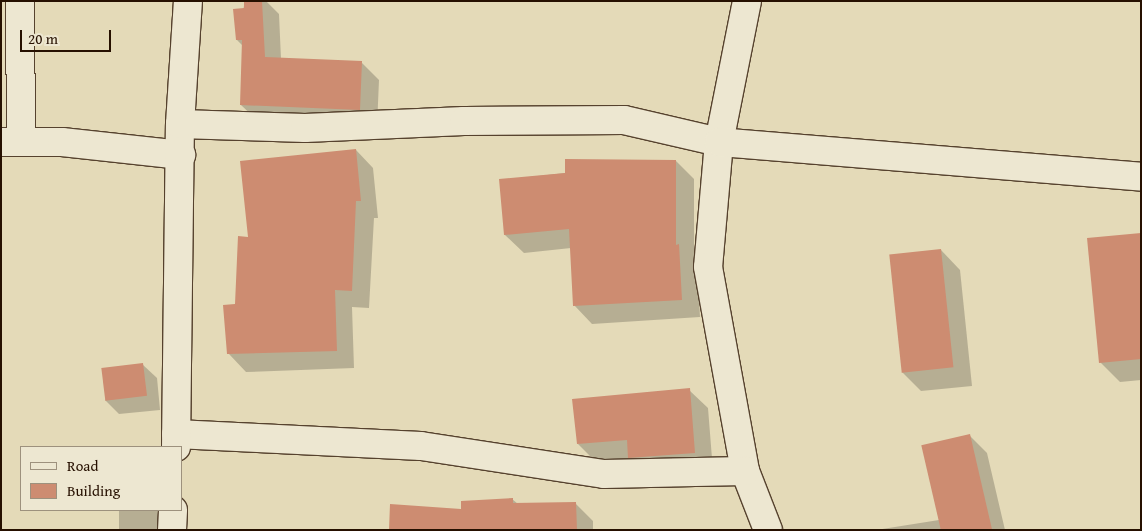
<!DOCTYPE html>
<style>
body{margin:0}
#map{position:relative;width:1142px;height:531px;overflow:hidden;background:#e4dab8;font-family:"Gentium Book Plus",serif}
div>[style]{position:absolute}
.shadow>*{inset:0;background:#0003;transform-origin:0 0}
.building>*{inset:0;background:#cd8c71;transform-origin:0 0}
.roads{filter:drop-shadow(1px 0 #56422e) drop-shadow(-1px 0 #56422e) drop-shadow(0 1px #56422e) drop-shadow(0 -1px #56422e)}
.minor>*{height:28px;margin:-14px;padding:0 14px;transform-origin:14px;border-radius:14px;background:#ede7d1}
span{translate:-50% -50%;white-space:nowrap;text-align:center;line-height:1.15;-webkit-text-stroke:4px #ede7d1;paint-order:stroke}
.frame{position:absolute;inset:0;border:2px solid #261000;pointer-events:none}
.legend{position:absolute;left:20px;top:446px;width:162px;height:65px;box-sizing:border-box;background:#ede7d1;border:1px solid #9d917d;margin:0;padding:6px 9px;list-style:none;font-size:15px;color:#261000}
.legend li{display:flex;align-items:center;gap:10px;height:25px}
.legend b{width:25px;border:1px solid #9d917d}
.scale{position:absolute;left:20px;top:30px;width:91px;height:22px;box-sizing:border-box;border:2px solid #261000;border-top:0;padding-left:6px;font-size:15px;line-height:18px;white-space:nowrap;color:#261000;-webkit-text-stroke:4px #ede7d1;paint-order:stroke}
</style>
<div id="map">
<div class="shadow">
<i style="clip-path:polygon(245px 1px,266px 1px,279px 14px,281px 59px,361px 62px,379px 80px,377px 127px,259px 122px,241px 105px,243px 46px,237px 40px)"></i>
<i style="clip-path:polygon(356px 150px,373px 168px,378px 218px,374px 218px,369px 308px,352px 307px,354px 368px,246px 372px,229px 354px,249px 238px)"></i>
<i style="clip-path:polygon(676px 161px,694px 179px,694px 261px,697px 264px,700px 317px,592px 324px,574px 305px,571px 248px,524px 253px,505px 235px,500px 180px)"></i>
<i style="clip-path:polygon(1141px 236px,1141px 380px,1120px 382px,1100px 362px)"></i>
<i style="clip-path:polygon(941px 250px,960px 270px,972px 386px,921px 391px,902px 372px)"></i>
<i style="clip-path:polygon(142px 364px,157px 378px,160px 410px,119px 414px,105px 400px)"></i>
<i style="clip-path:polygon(689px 390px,708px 408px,713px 471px,648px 476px,632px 459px,596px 462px,578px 444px)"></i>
<i style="clip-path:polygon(969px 435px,987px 453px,1005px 530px,876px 530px,939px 520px)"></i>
<i style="clip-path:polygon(512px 499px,518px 504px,575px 503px,593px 521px,593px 530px,390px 530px)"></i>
<i style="left:119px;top:510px;width:39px;height:20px"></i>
</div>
<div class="building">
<i style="clip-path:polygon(244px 1px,262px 1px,265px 57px,362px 61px,360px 110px,240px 105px,242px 40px,236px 40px,233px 9px,244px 8px)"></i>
<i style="clip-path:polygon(356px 149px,361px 201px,356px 201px,352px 291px,335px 290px,337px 351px,227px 354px,223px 305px,235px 304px,238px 236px,248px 237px,240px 161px)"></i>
<i style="clip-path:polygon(565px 159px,676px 160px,676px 245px,679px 244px,682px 300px,573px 306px,569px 229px,504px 235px,499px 179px,565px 173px)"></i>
<i style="clip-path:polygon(1141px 233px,1141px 359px,1099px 363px,1087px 238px)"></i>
<i style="left:941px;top:249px;width:119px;height:52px;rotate:84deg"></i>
<i style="left:143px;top:363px;width:33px;height:42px;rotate:83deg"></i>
<i style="clip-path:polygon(690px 388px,695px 453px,628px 458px,627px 440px,577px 444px,572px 399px)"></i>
<i style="left:970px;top:434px;width:98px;height:50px;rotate:77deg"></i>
<i style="clip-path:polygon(513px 498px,513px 503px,576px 502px,577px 530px,389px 530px,390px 504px,461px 509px,461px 501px)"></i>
</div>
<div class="roads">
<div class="minor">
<i style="left:20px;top:1px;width:141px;rotate:89.6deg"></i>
<i style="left:747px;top:1px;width:144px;rotate:101.2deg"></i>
<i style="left:719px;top:142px;width:125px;rotate:95deg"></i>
<i style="left:708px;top:267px;width:207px;rotate:79.7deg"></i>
<i style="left:745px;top:471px;width:63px;rotate:68.7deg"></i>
<i style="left:180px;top:124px;width:125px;rotate:1.8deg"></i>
<i style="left:305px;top:128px;width:159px;rotate:-2.5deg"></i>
<i style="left:464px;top:121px;width:160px;rotate:-0.4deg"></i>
<i style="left:624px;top:120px;width:98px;rotate:13deg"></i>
<i style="left:719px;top:142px;width:423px;rotate:4.7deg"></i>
<i style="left:1px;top:142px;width:61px"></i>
<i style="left:62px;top:142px;width:120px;rotate:6.2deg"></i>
<i style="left:176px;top:434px;width:245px;rotate:2.8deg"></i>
<i style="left:421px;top:446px;width:185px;rotate:8.7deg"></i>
<i style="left:604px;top:474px;width:141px;rotate:-1.2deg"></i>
<i style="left:176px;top:447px;width:323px;rotate:-89.3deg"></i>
<i style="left:180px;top:124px;width:123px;rotate:-86.3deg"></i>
<i style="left:172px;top:530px;width:20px;rotate:-87deg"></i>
</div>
</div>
<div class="frame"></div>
<ul class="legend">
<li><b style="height:6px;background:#ede7d1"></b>Road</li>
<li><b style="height:14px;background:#cd8c71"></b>Building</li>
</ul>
<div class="scale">20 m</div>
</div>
